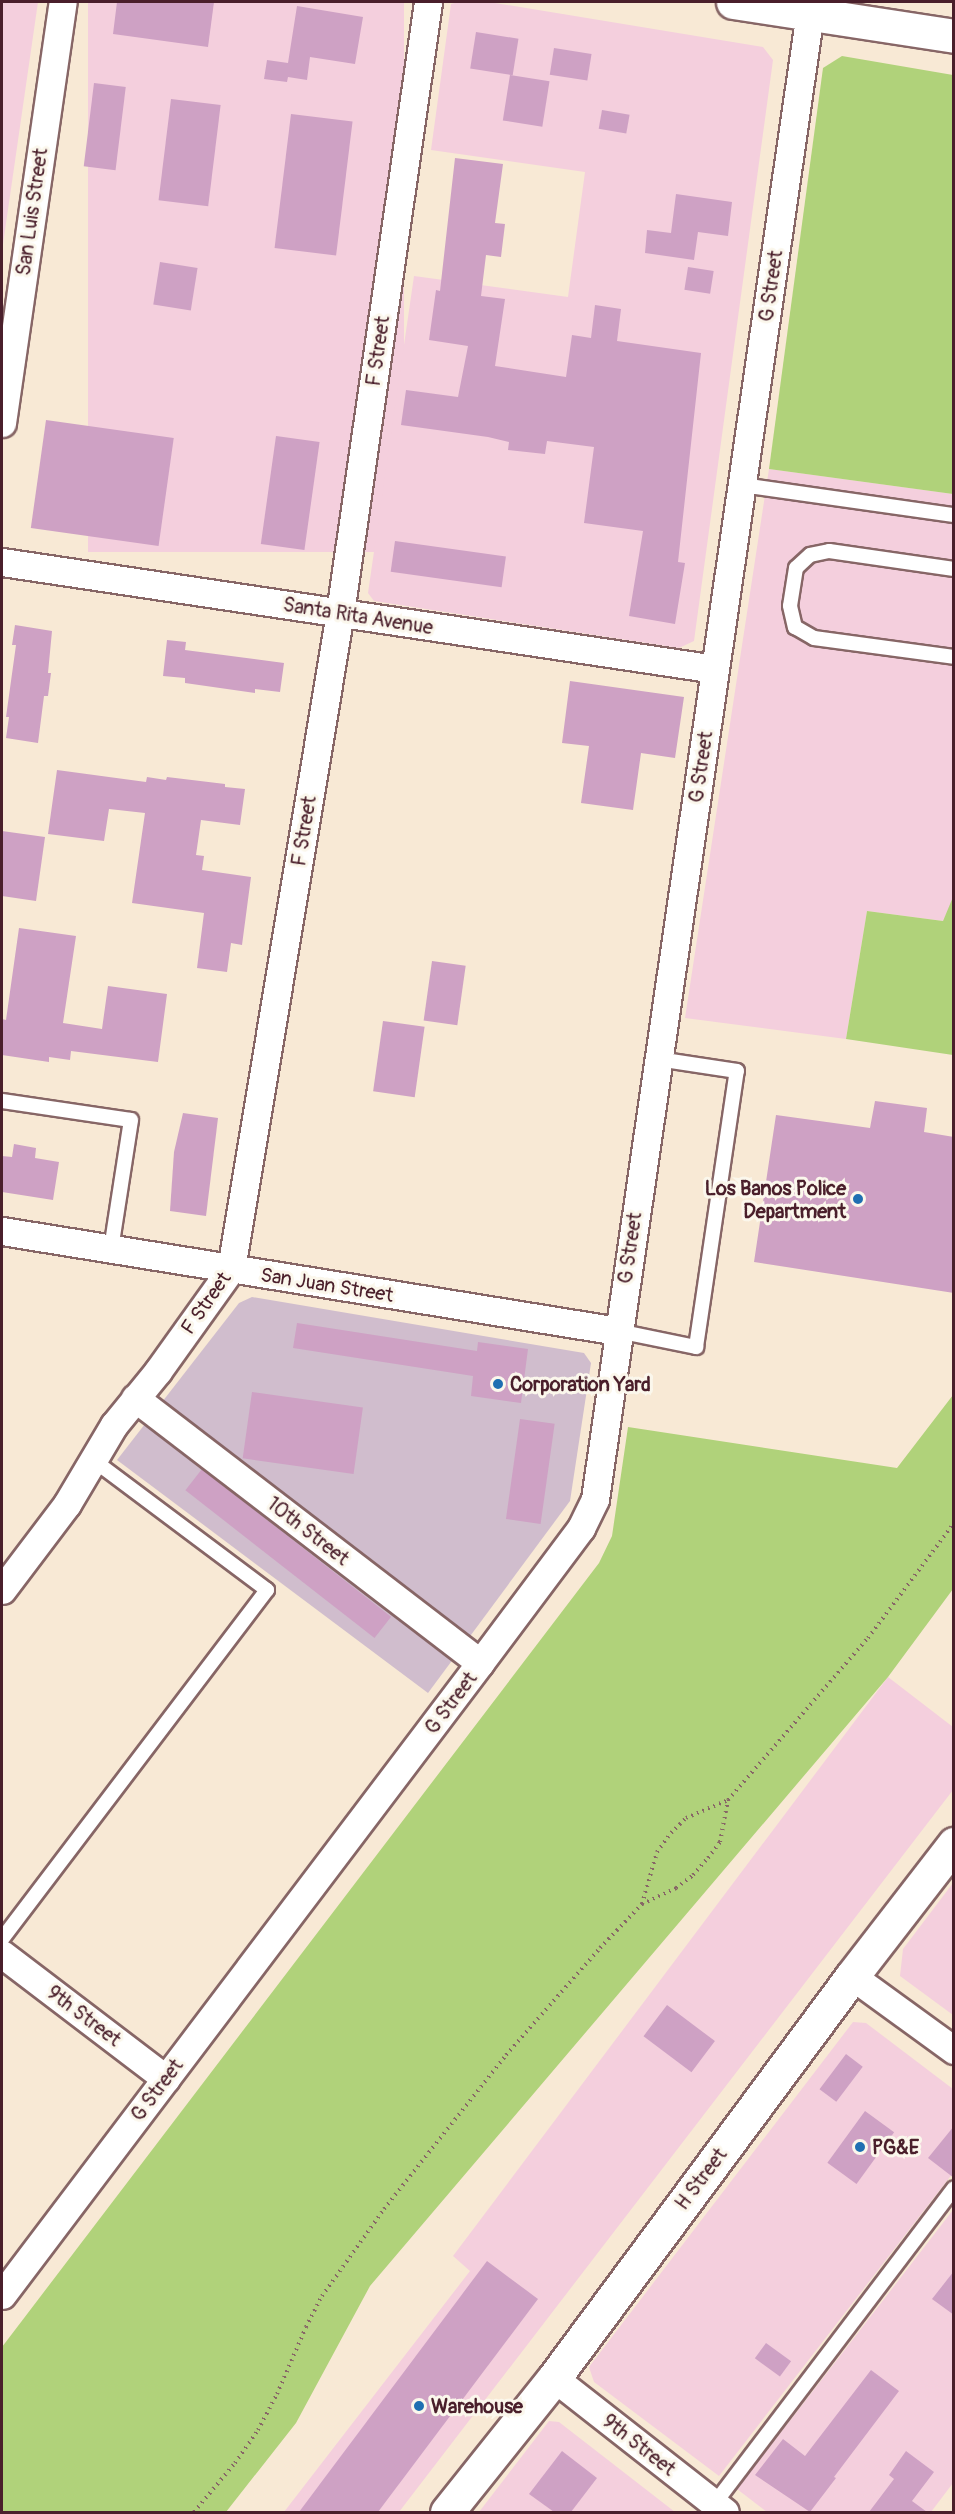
<!DOCTYPE html>
<style>
body{margin:0}
#map{position:relative;width:955px;height:2514px;overflow:hidden;background:#f8e9d5;font-family:Pangolin,sans-serif}
div>[style]{position:absolute}
.built>*{inset:0;background:#f4cfdd;transform-origin:0 0}
.industrial>*{inset:0;background:#d0bdcd}
.green>*{inset:0;background:#b0d27a}
.building>*{inset:0;background:#cea1c4;transform-origin:0 0}
.path>*{height:4px;margin-top:-2px;transform-origin:0;background:repeating-linear-gradient(90deg,#876666 0 1.5px,transparent 0 6px)}
.roads{filter:drop-shadow(2px 0 #876666) drop-shadow(-2px 0 #876666) drop-shadow(0 2px #876666) drop-shadow(0 -2px #876666)}
.service>*{height:14px;margin:-7px;padding:0 7px;transform-origin:7px;border-radius:7px;background:#fff}
.minor>*{height:27px;margin:-13.5px;padding:0 13.5px;transform-origin:13.5px;border-radius:13.5px;background:#fff}
.tertiary>*{height:33px;margin:-16.5px;padding:0 16.5px;transform-origin:16.5px;border-radius:16.5px;background:#fff}
.primary>*{height:33px;margin:-16.5px;padding:0 16.5px;transform-origin:16.5px;border-radius:16.5px;background:#fff}
.dots>*{width:16px;height:16px;translate:-50% -50%;box-sizing:border-box;border:3px solid #fbf7ec;border-radius:50%}
span{translate:-50% -50%;white-space:nowrap;text-align:center;line-height:1.15;-webkit-text-stroke:6px #fbf7ec;paint-order:stroke}
.street-label{font-size:20px;color:#4a1f2b}
.poi-label{font-size:20px;color:#4a1f2b;font-weight:700}
.right{translate:-100% -50%;text-align:right}
.left{translate:0 -50%;text-align:left}
.frame{position:absolute;inset:0;border:3px solid #4a1f2b;pointer-events:none}
</style>
<div id="map">
<div class="built">
<i style="clip-path:polygon(2px 2px,38px 2px,2px 251px)"></i>
<i style="left:88px;top:2px;width:316px;height:550px"></i>
<i style="clip-path:polygon(458px 2px,489px 2px,763px 47px,773px 60px,694px 641px,679px 648px,374px 601px,368px 593px,414px 276px,568px 297px,585px 172px,431px 150px,451px 4px)"></i>
<i style="clip-path:polygon(769px 469px,953px 494px,954px 897px,943px 921px,867px 911px,846px 1039px,685px 1018px)"></i>
<i style="clip-path:polygon(888px 1677px,953px 1727px,953px 1790px,399px 2512px,284px 2512px,470px 2271px,453px 2256px)"></i>
<i style="clip-path:polygon(953px 1883px,953px 2015px,900px 1976px,903px 1949px)"></i>
<i style="clip-path:polygon(853px 2022px,866px 2023px,953px 2089px,953px 2173px,719px 2476px,594px 2382px,589px 2367px)"></i>
<i style="clip-path:polygon(953px 2210px,953px 2483px,931px 2512px,767px 2512px,737px 2489px)"></i>
<i style="clip-path:polygon(549px 2421px,559px 2422px,675px 2512px,479px 2512px)"></i>
</div>
<div class="industrial">
<i style="clip-path:polygon(252px 1297px,584px 1353px,591px 1363px,570px 1501px,428px 1693px,117px 1460px,239px 1303px)"></i>
</div>
<div class="green">
<i style="clip-path:polygon(842px 56px,953px 75px,953px 494px,769px 469px,823px 68px)"></i>
<i style="clip-path:polygon(953px 897px,953px 1055px,846px 1039px,867px 911px,943px 921px)"></i>
<i style="clip-path:polygon(953px 1395px,953px 1589px,888px 1677px,370px 2286px,296px 2423px,226px 2512px,2px 2512px,2px 2347px,599px 1563px,612px 1536px,628px 1427px,897px 1468px)"></i>
</div>
<div class="building">
<i style="clip-path:polygon(117px 2px,214px 2px,208px 47px,113px 34px)"></i>
<i style="clip-path:polygon(297px 6px,363px 17px,355px 64px,310px 57px,307px 80px,288px 77px,287px 82px,264px 79px,267px 60px,288px 63px)"></i>
<i style="left:476px;top:32px;width:43px;height:37px;rotate:9deg"></i>
<i style="left:554px;top:48px;width:38px;height:27px;rotate:9deg"></i>
<i style="left:510px;top:75px;width:40px;height:46px;rotate:9deg"></i>
<i style="left:94px;top:83px;width:32px;height:84px;rotate:7deg"></i>
<i style="left:171px;top:99px;width:50px;height:102px;rotate:7deg"></i>
<i style="left:602px;top:110px;width:28px;height:19px;rotate:10deg"></i>
<i style="left:291px;top:114px;width:62px;height:135px;rotate:7deg"></i>
<i style="clip-path:polygon(455px 158px,503px 164px,495px 223px,505px 224px,501px 257px,486px 255px,481px 296px,505px 299px,495px 366px,566px 377px,572px 335px,591px 338px,595px 305px,621px 309px,617px 341px,701px 353px,678px 562px,685px 563px,675px 624px,629px 616px,643px 531px,584px 523px,594px 447px,547px 441px,545px 454px,508px 450px,509px 442px,488px 437px,401px 425px,406px 390px,458px 397px,468px 346px,429px 340px,436px 290px,440px 291px)"></i>
<i style="clip-path:polygon(676px 194px,732px 202px,728px 236px,698px 232px,694px 260px,645px 253px,647px 230px,671px 233px)"></i>
<i style="left:160px;top:262px;width:38px;height:43px;rotate:9deg"></i>
<i style="left:688px;top:267px;width:26px;height:23px;rotate:9deg"></i>
<i style="left:46px;top:420px;width:129px;height:109px;rotate:8deg"></i>
<i style="left:276px;top:436px;width:44px;height:109px;rotate:8deg"></i>
<i style="left:395px;top:541px;width:112px;height:31px;rotate:8deg"></i>
<i style="clip-path:polygon(15px 625px,52px 631px,48px 673px,51px 673px,48px 696px,44px 696px,38px 743px,6px 738px,9px 717px,6px 717px,16px 645px,12px 645px)"></i>
<i style="clip-path:polygon(167px 640px,186px 642px,185px 650px,284px 663px,280px 692px,255px 689px,255px 693px,185px 683px,185px 678px,163px 676px)"></i>
<i style="clip-path:polygon(570px 681px,684px 697px,675px 758px,641px 753px,633px 810px,581px 803px,589px 746px,562px 743px)"></i>
<i style="clip-path:polygon(57px 770px,146px 782px,147px 777px,166px 780px,167px 777px,225px 784px,225px 787px,245px 789px,240px 825px,201px 820px,196px 855px,204px 856px,202px 870px,251px 877px,242px 945px,231px 943px,227px 972px,197px 968px,204px 913px,132px 903px,145px 813px,109px 809px,104px 841px,48px 834px)"></i>
<i style="clip-path:polygon(2px 831px,45px 837px,36px 901px,2px 896px)"></i>
<i style="clip-path:polygon(19px 928px,76px 936px,63px 1023px,102px 1029px,108px 986px,167px 994px,158px 1062px,71px 1051px,70px 1060px,49px 1057px,49px 1062px,2px 1055px,2px 1019px,6px 1020px)"></i>
<i style="left:432px;top:961px;width:34px;height:60px;rotate:8deg"></i>
<i style="left:383px;top:1021px;width:42px;height:71px;rotate:8deg"></i>
<i style="clip-path:polygon(875px 1101px,927px 1108px,924px 1132px,954px 1137px,954px 1293px,754px 1262px,776px 1115px,870px 1128px)"></i>
<i style="clip-path:polygon(183px 1113px,218px 1118px,206px 1216px,170px 1211px,174px 1152px)"></i>
<i style="clip-path:polygon(14px 1144px,36px 1148px,35px 1158px,59px 1162px,53px 1200px,2px 1192px,2px 1156px,12px 1157px)"></i>
<i style="clip-path:polygon(297px 1323px,477px 1351px,478px 1342px,528px 1349px,521px 1403px,471px 1396px,473px 1376px,293px 1348px)"></i>
<i style="left:252px;top:1392px;width:112px;height:67px;rotate:8deg"></i>
<i style="left:520px;top:1419px;width:35px;height:101px;rotate:8deg"></i>
<i style="left:202px;top:1469px;width:240px;height:27px;rotate:38deg"></i>
<i style="left:667px;top:2005px;width:60px;height:39px;rotate:37deg"></i>
<i style="left:846px;top:2054px;width:21px;height:44px;rotate:37deg"></i>
<i style="left:865px;top:2111px;width:36px;height:64px;rotate:36deg"></i>
<i style="clip-path:polygon(954px 2126px,954px 2178px,928px 2158px)"></i>
<i style="clip-path:polygon(487px 2261px,538px 2299px,378px 2512px,299px 2512px)"></i>
<i style="clip-path:polygon(954px 2271px,954px 2315px,932px 2299px)"></i>
<i style="left:766px;top:2343px;width:31px;height:19px;rotate:36deg"></i>
<i style="clip-path:polygon(871px 2370px,899px 2391px,834px 2477px,836px 2478px,810px 2512px,755px 2475px,783px 2439px,805px 2456px)"></i>
<i style="clip-path:polygon(562px 2451px,597px 2478px,571px 2512px,554px 2512px,529px 2494px)"></i>
<i style="clip-path:polygon(906px 2451px,934px 2472px,912px 2501px,927px 2512px,869px 2512px,894px 2479px,889px 2475px)"></i>
</div>
<div class="path">
<i style="left:642px;top:1904px;width:54px;rotate:-73.9deg"></i>
<i style="left:657px;top:1852px;width:24px;rotate:-54deg"></i>
<i style="left:671px;top:1833px;width:21px;rotate:-45deg"></i>
<i style="left:686px;top:1818px;width:46px;rotate:-23.2deg"></i>
<i style="left:728px;top:1800px;width:214px;rotate:-49.2deg"></i>
<i style="left:868px;top:1638px;width:144px;rotate:-53.2deg"></i>
<i style="left:194px;top:2512px;width:64px;rotate:-50.1deg"></i>
<i style="left:235px;top:2463px;width:40px;rotate:-55.1deg"></i>
<i style="left:258px;top:2430px;width:41px;rotate:-62.2deg"></i>
<i style="left:277px;top:2394px;width:73px;rotate:-66.6deg"></i>
<i style="left:306px;top:2327px;width:35px;rotate:-63deg"></i>
<i style="left:322px;top:2296px;width:107px;rotate:-54.5deg"></i>
<i style="left:384px;top:2209px;width:196px;rotate:-51.6deg"></i>
<i style="left:506px;top:2055px;width:142px;rotate:-48.7deg"></i>
<i style="left:600px;top:1948px;width:61px;rotate:-46.3deg"></i>
<i style="left:642px;top:1904px;width:38px;rotate:-25deg"></i>
<i style="left:676px;top:1888px;width:21px;rotate:-37deg"></i>
<i style="left:693px;top:1875px;width:23px;rotate:-49deg"></i>
<i style="left:708px;top:1858px;width:20px;rotate:-53deg"></i>
<i style="left:720px;top:1842px;width:43px;rotate:-79.2deg"></i>
</div>
<div class="roads">
<div class="service">
<i style="left:742px;top:485px;width:214px;rotate:8.1deg"></i>
<i style="left:954px;top:569px;width:126px;rotate:-171.8deg"></i>
<i style="left:829px;top:551px;width:19px;rotate:168deg"></i>
<i style="left:810px;top:555px;width:19px;rotate:137deg"></i>
<i style="left:796px;top:568px;width:38px;rotate:99deg"></i>
<i style="left:790px;top:606px;width:22px;rotate:77deg"></i>
<i style="left:795px;top:627px;width:22px;rotate:30deg"></i>
<i style="left:814px;top:638px;width:141px;rotate:7.7deg"></i>
<i style="left:2px;top:1101px;width:130px;rotate:8.4deg"></i>
<i style="left:131px;top:1120px;width:131px;rotate:98.8deg"></i>
<i style="left:618px;top:1331px;width:80px;rotate:11.6deg"></i>
<i style="left:696px;top:1347px;width:279px;rotate:-81.6deg"></i>
<i style="left:737px;top:1071px;width:80px;rotate:-171.4deg"></i>
<i style="left:2px;top:1939px;width:438px;rotate:-52.8deg"></i>
<i style="left:267px;top:1590px;width:217px;rotate:-143.2deg"></i>
<i style="left:712px;top:2507px;width:400px;rotate:-52.8deg"></i>
</div>
<div class="minor">
<i style="left:2px;top:423px;width:425px;rotate:-81.8deg"></i>
<i style="left:2px;top:562px;width:721px;rotate:8.53deg"></i>
<i style="left:2px;top:1231px;width:624px;rotate:9.22deg"></i>
<i style="left:135px;top:1398px;width:435px;rotate:37.5deg"></i>
<i style="left:2px;top:1590px;width:108px;rotate:-52.9deg"></i>
<i style="left:67px;top:1504px;width:92px;rotate:-59.3deg"></i>
<i style="left:114px;top:1425px;width:70px;rotate:-50.8deg"></i>
<i style="left:158px;top:1371px;width:125px;rotate:-54.4deg"></i>
<i style="left:231px;top:1269px;width:665px;rotate:-80.57deg"></i>
<i style="left:340px;top:613px;width:617px;rotate:-81.8deg"></i>
<i style="left:2px;top:1954px;width:206px;rotate:37.3deg"></i>
<i style="left:852px;top:1976px;width:126px;rotate:36deg"></i>
<i style="left:2px;top:2295px;width:792px;rotate:-52.9deg"></i>
<i style="left:480px;top:1663px;width:169px;rotate:-53.2deg"></i>
<i style="left:581px;top:1528px;width:32px;rotate:-64deg"></i>
<i style="left:595px;top:1499px;width:1501px;rotate:-81.77deg"></i>
<i style="left:554px;top:2378px;width:217px;rotate:38.1deg"></i>
</div>
<div class="tertiary">
<i style="left:447px;top:2512px;width:171px;rotate:-51.4deg"></i>
<i style="left:554px;top:2378px;width:500px;rotate:-53.45deg"></i>
<i style="left:852px;top:1976px;width:167px;rotate:-52.3deg"></i>
</div>
<div class="primary">
<i style="left:733px;top:2px;width:224px;rotate:8.7deg"></i>
</div>
</div>
<div class="dots">
<i style="left:858px;top:1199px;background:#1f6fb2"></i>
<i style="left:498px;top:1384px;background:#1f6fb2"></i>
<i style="left:860px;top:2147px;background:#1f6fb2"></i>
<i style="left:419px;top:2406px;background:#1f6fb2"></i>
</div>
<div class="street-label">
<span style="left:32px;top:212px;rotate:-82deg">San Luis Street</span>
<span style="left:771px;top:286px;rotate:-82deg">G Street</span>
<span style="left:378px;top:351px;rotate:-82deg">F Street</span>
<span style="left:358px;top:616px;rotate:9deg">Santa Rita Avenue</span>
<span style="left:701px;top:767px;rotate:-82deg">G Street</span>
<span style="left:304px;top:831px;rotate:-81deg">F Street</span>
<span style="left:630px;top:1248px;rotate:-82deg">G Street</span>
<span style="left:327px;top:1285px;rotate:9deg">San Juan Street</span>
<span style="left:206px;top:1303px;rotate:-55deg">F Street</span>
<span style="left:308px;top:1531px;rotate:38deg">10th Street</span>
<span style="left:451px;top:1703px;rotate:-53deg">G Street</span>
<span style="left:84px;top:2016px;rotate:37deg">9th Street</span>
<span style="left:157px;top:2090px;rotate:-53deg">G Street</span>
<span style="left:701px;top:2179px;rotate:-53deg">H Street</span>
<span style="left:639px;top:2445px;rotate:38deg">9th Street</span>
</div>
<div class="poi-label">
<span class="right" style="left:846px;top:1200px">Los Banos Police<br>Department</span>
<span class="left" style="left:510px;top:1384px">Corporation Yard</span>
<span class="left" style="left:872px;top:2147px">PG&amp;E</span>
<span class="left" style="left:431px;top:2406px">Warehouse</span>
</div>
<div class="frame"></div>
</div>
